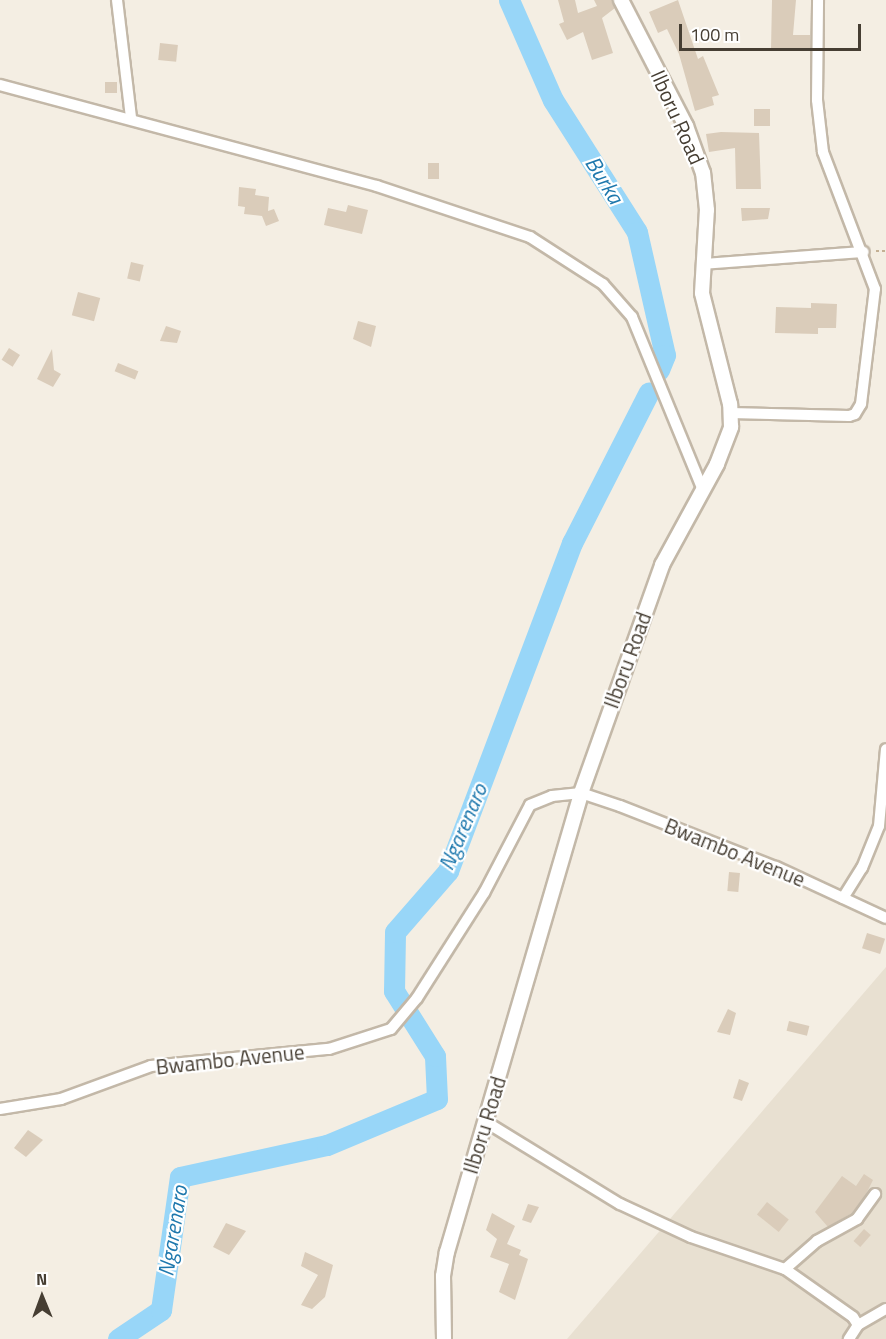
<!DOCTYPE html>
<style>
body{margin:0}
#map{position:relative;width:886px;height:1339px;overflow:hidden;background:#f4eee3;font-family:"Titillium Web",sans-serif}
div>[style]{position:absolute}
.residential>*{inset:0;background:#e8e0d1}
.river>*{height:21px;margin:-10.5px;padding:0 10.5px;transform-origin:10.5px;border-radius:10.5px;background:#98d6f8}
.building>*{inset:0;background:#daccba;transform-origin:0 0}
.path>*{height:2px;margin-top:-1px;transform-origin:0;background:repeating-linear-gradient(90deg,#c4b094 0 3px,transparent 0 6px)}
.roads{filter:drop-shadow(2px 0 #c3b8a8) drop-shadow(-2px 0 #c3b8a8) drop-shadow(0 2px #c3b8a8) drop-shadow(0 -2px #c3b8a8)}
.minor>*{height:10px;margin:-5px;padding:0 5px;transform-origin:5px;border-radius:5px;background:#fff}
.tertiary>*{height:14px;margin:-7px;padding:0 7px;transform-origin:7px;border-radius:7px;background:#fff}
span{translate:-50% -50%;white-space:nowrap;text-align:center;line-height:1.15;-webkit-text-stroke:4.5px #fff;paint-order:stroke}
.street-label{font-size:21px;color:#463e33}
.water-label{font-size:22px;color:#1e78ad;font-style:italic}
.north{position:absolute;left:12px;top:1267px;width:60px;height:60px;-webkit-text-stroke:4px #fff;paint-order:stroke;rotate:359deg;font-size:16px;font-weight:700;line-height:24px;text-align:center;color:#463e33}
.north::after{content:'';display:block;margin:auto;width:21px;height:27px;background:#463e33;clip-path:polygon(50% 0,100% 100%,50% 72%,0 100%)}
.scale{position:absolute;left:679px;top:24px;width:182px;height:27px;box-sizing:border-box;border:3px solid #463e33;border-top:0;padding-left:8px;font-size:18px;line-height:21px;white-space:nowrap;color:#463e33;-webkit-text-stroke:4px #fff;paint-order:stroke}
</style>
<div id="map">
<div class="residential">
<i style="clip-path:polygon(886px 967px,886px 1339px,567px 1339px)"></i>
</div>
<div class="river">
<i style="left:509px;top:0;width:109px;rotate:66.3deg"></i>
<i style="left:553px;top:100px;width:156px;rotate:57.5deg"></i>
<i style="left:637px;top:232px;width:126px;rotate:77.2deg"></i>
<i style="left:665px;top:355px;width:16px;rotate:112deg"></i>
<i style="left:118px;top:1339px;width:52px;rotate:-34deg"></i>
<i style="left:161px;top:1310px;width:134px;rotate:-81.9deg"></i>
<i style="left:180px;top:1177px;width:150px;rotate:-12.3deg"></i>
<i style="left:327px;top:1145px;width:119px;rotate:-22.7deg"></i>
<i style="left:437px;top:1099px;width:43px;rotate:-92.7deg"></i>
<i style="left:435px;top:1056px;width:77px;rotate:-122.2deg"></i>
<i style="left:394px;top:991px;width:59px;rotate:-89deg"></i>
<i style="left:395px;top:932px;width:81px;rotate:-49deg"></i>
<i style="left:448px;top:871px;width:351px;rotate:-69.3deg"></i>
<i style="left:572px;top:543px;width:169px;rotate:-63deg"></i>
</div>
<div class="building">
<i style="clip-path:polygon(558px 0,575px 0,578px 13px,597px 6px,594px 0,612px 0,615px 8px,602px 18px,613px 53px,592px 60px,583px 32px,567px 40px,559px 24px,564px 22px)"></i>
<i style="clip-path:polygon(678px 0,698px 59px,703px 56px,719px 95px,712px 97px,714px 105px,695px 111px,679px 54px,667px 29px,658px 33px,649px 12px)"></i>
<i style="clip-path:polygon(772px 0,796px 0,793px 35px,810px 35px,810px 51px,771px 49px)"></i>
<i style="left:160px;top:43px;width:18px;height:17px;rotate:6deg"></i>
<i style="left:117px;top:82px;width:11px;height:12px;rotate:90deg"></i>
<i style="left:754px;top:109px;width:16px;height:17px"></i>
<i style="clip-path:polygon(721px 132px,759px 133px,761px 189px,736px 189px,735px 148px,709px 152px,706px 134px)"></i>
<i style="left:428px;top:163px;width:11px;height:16px"></i>
<i style="clip-path:polygon(239px 187px,256px 189px,255px 195px,269px 197px,268px 211px,274px 209px,279px 221px,266px 226px,262px 216px,244px 214px,245px 207px,238px 206px)"></i>
<i style="clip-path:polygon(348px 205px,368px 210px,362px 234px,324px 225px,328px 208px,346px 212px)"></i>
<i style="clip-path:polygon(741px 208px,770px 208px,768px 219px,742px 221px)"></i>
<i style="left:131px;top:262px;width:13px;height:17px;rotate:13deg"></i>
<i style="left:78px;top:292px;width:23px;height:24px;rotate:15deg"></i>
<i style="clip-path:polygon(811px 303px,837px 304px,836px 328px,818px 328px,818px 334px,775px 333px,776px 307px,811px 308px)"></i>
<i style="clip-path:polygon(358px 321px,376px 326px,371px 347px,353px 339px)"></i>
<i style="clip-path:polygon(166px 326px,181px 331px,177px 343px,160px 341px)"></i>
<i style="left:9px;top:348px;width:13px;height:14px;rotate:32deg"></i>
<i style="clip-path:polygon(52px 349px,54px 370px,61px 374px,53px 387px,37px 379px)"></i>
<i style="left:118px;top:363px;width:22px;height:9px;rotate:22deg"></i>
<i style="left:729px;top:872px;width:11px;height:19px;rotate:5deg"></i>
<i style="left:867px;top:933px;width:19px;height:16px;rotate:18deg"></i>
<i style="clip-path:polygon(728px 1009px,736px 1013px,730px 1035px,717px 1032px)"></i>
<i style="left:789px;top:1021px;width:21px;height:10px;rotate:14deg"></i>
<i style="clip-path:polygon(739px 1079px,749px 1083px,742px 1101px,733px 1098px)"></i>
<i style="clip-path:polygon(28px 1130px,43px 1140px,26px 1157px,14px 1148px)"></i>
<i style="clip-path:polygon(864px 1174px,873px 1180px,865px 1196px,852px 1213px,828px 1227px,815px 1212px,842px 1176px,856px 1186px)"></i>
<i style="left:767px;top:1202px;width:28px;height:16px;rotate:39deg"></i>
<i style="clip-path:polygon(528px 1204px,539px 1207px,531px 1223px,522px 1220px)"></i>
<i style="clip-path:polygon(492px 1213px,515px 1226px,507px 1244px,521px 1250px,519px 1255px,528px 1259px,515px 1300px,499px 1292px,509px 1264px,490px 1257px,497px 1239px,486px 1230px)"></i>
<i style="clip-path:polygon(226px 1223px,246px 1231px,229px 1255px,213px 1247px)"></i>
<i style="left:864px;top:1229px;width:9px;height:16px;rotate:41deg"></i>
<i style="clip-path:polygon(305px 1252px,333px 1265px,325px 1297px,312px 1309px,301px 1305px,318px 1275px,301px 1266px)"></i>
</div>
<div class="path">
<i style="left:876px;top:251px;width:10px"></i>
</div>
<div class="roads">
<div class="minor">
<i style="left:117px;top:0;width:119px;rotate:83.2deg"></i>
<i style="left:0;top:85px;width:390px;rotate:15deg"></i>
<i style="left:377px;top:186px;width:161px;rotate:18.4deg"></i>
<i style="left:530px;top:237px;width:87px;rotate:32.8deg"></i>
<i style="left:603px;top:284px;width:44px;rotate:48.7deg"></i>
<i style="left:632px;top:317px;width:185px;rotate:67.7deg"></i>
<i style="left:703px;top:264px;width:161px;rotate:-4.3deg"></i>
<i style="left:731px;top:413px;width:118px;rotate:1.5deg"></i>
<i style="left:849px;top:416px;width:6px;rotate:-18deg"></i>
<i style="left:855px;top:414px;width:12px;rotate:-59deg"></i>
<i style="left:861px;top:404px;width:116px;rotate:-83.1deg"></i>
<i style="left:875px;top:289px;width:147px;rotate:-110.8deg"></i>
<i style="left:823px;top:152px;width:52px;rotate:-96.6deg"></i>
<i style="left:817px;top:100px;width:100px;rotate:-89.4deg"></i>
<i style="left:843px;top:898px;width:36px;rotate:-58deg"></i>
<i style="left:862px;top:868px;width:45px;rotate:-68deg"></i>
<i style="left:879px;top:826px;width:77px;rotate:-84.8deg"></i>
<i style="left:0;top:1109px;width:62px;rotate:-9.3deg"></i>
<i style="left:61px;top:1099px;width:96px;rotate:-20.1deg"></i>
<i style="left:151px;top:1066px;width:179px;rotate:-5.5deg"></i>
<i style="left:329px;top:1049px;width:65px;rotate:-17.9deg"></i>
<i style="left:391px;top:1029px;width:40px;rotate:-50deg"></i>
<i style="left:417px;top:998px;width:125px;rotate:-57.5deg"></i>
<i style="left:484px;top:893px;width:99px;rotate:-62.4deg"></i>
<i style="left:530px;top:805px;width:24px;rotate:-22deg"></i>
<i style="left:552px;top:796px;width:29px;rotate:-6deg"></i>
<i style="left:581px;top:793px;width:41px;rotate:18.4deg"></i>
<i style="left:620px;top:806px;width:168px;rotate:21.4deg"></i>
<i style="left:776px;top:867px;width:121px;rotate:24.9deg"></i>
<i style="left:486px;top:1122px;width:157px;rotate:31.5deg"></i>
<i style="left:620px;top:1204px;width:78px;rotate:24.9deg"></i>
<i style="left:691px;top:1237px;width:99px;rotate:18.8deg"></i>
<i style="left:785px;top:1269px;width:83px;rotate:35.2deg"></i>
<i style="left:853px;top:1317px;width:9px;rotate:58deg"></i>
<i style="left:858px;top:1325px;width:17px;rotate:123deg"></i>
<i style="left:785px;top:1269px;width:43px;rotate:-41.2deg"></i>
<i style="left:817px;top:1241px;width:46px;rotate:-28.8deg"></i>
<i style="left:857px;top:1219px;width:31px;rotate:-54deg"></i>
<i style="left:858px;top:1325px;width:32px;rotate:-30deg"></i>
</div>
<div class="tertiary">
<i style="left:444px;top:1339px;width:63px;rotate:-90.9deg"></i>
<i style="left:443px;top:1276px;width:24px;rotate:-81deg"></i>
<i style="left:447px;top:1252px;width:478px;rotate:-73.7deg"></i>
<i style="left:581px;top:793px;width:242px;rotate:-70.4deg"></i>
<i style="left:662px;top:565px;width:115px;rotate:-61.4deg"></i>
<i style="left:717px;top:464px;width:40px;rotate:-69deg"></i>
<i style="left:731px;top:427px;width:23px;rotate:-92deg"></i>
<i style="left:730px;top:404px;width:114px;rotate:-104.2deg"></i>
<i style="left:702px;top:293px;width:83px;rotate:-86.6deg"></i>
<i style="left:707px;top:210px;width:37px;rotate:-96deg"></i>
<i style="left:703px;top:173px;width:50px;rotate:-109.9deg"></i>
<i style="left:686px;top:126px;width:142px;rotate:-117.3deg"></i>
</div>
</div>
<div class="street-label">
<span style="left:678px;top:117px;rotate:66deg">Ilboru Road</span>
<span style="left:627px;top:660px;rotate:-70deg">Ilboru Road</span>
<span style="left:735px;top:852px;rotate:22deg">Bwambo Avenue</span>
<span style="left:230px;top:1059px;rotate:-6deg">Bwambo Avenue</span>
<span style="left:484px;top:1125px;rotate:-73deg">Ilboru Road</span>
</div>
<div class="water-label">
<span style="left:604px;top:180px;rotate:58deg">Burka</span>
<span style="left:463px;top:827px;rotate:-67deg">Ngarenaro</span>
<span style="left:173px;top:1231px;rotate:-81deg">Ngarenaro</span>
</div>
<div class="north">N</div>
<div class="scale">100 m</div>
</div>
